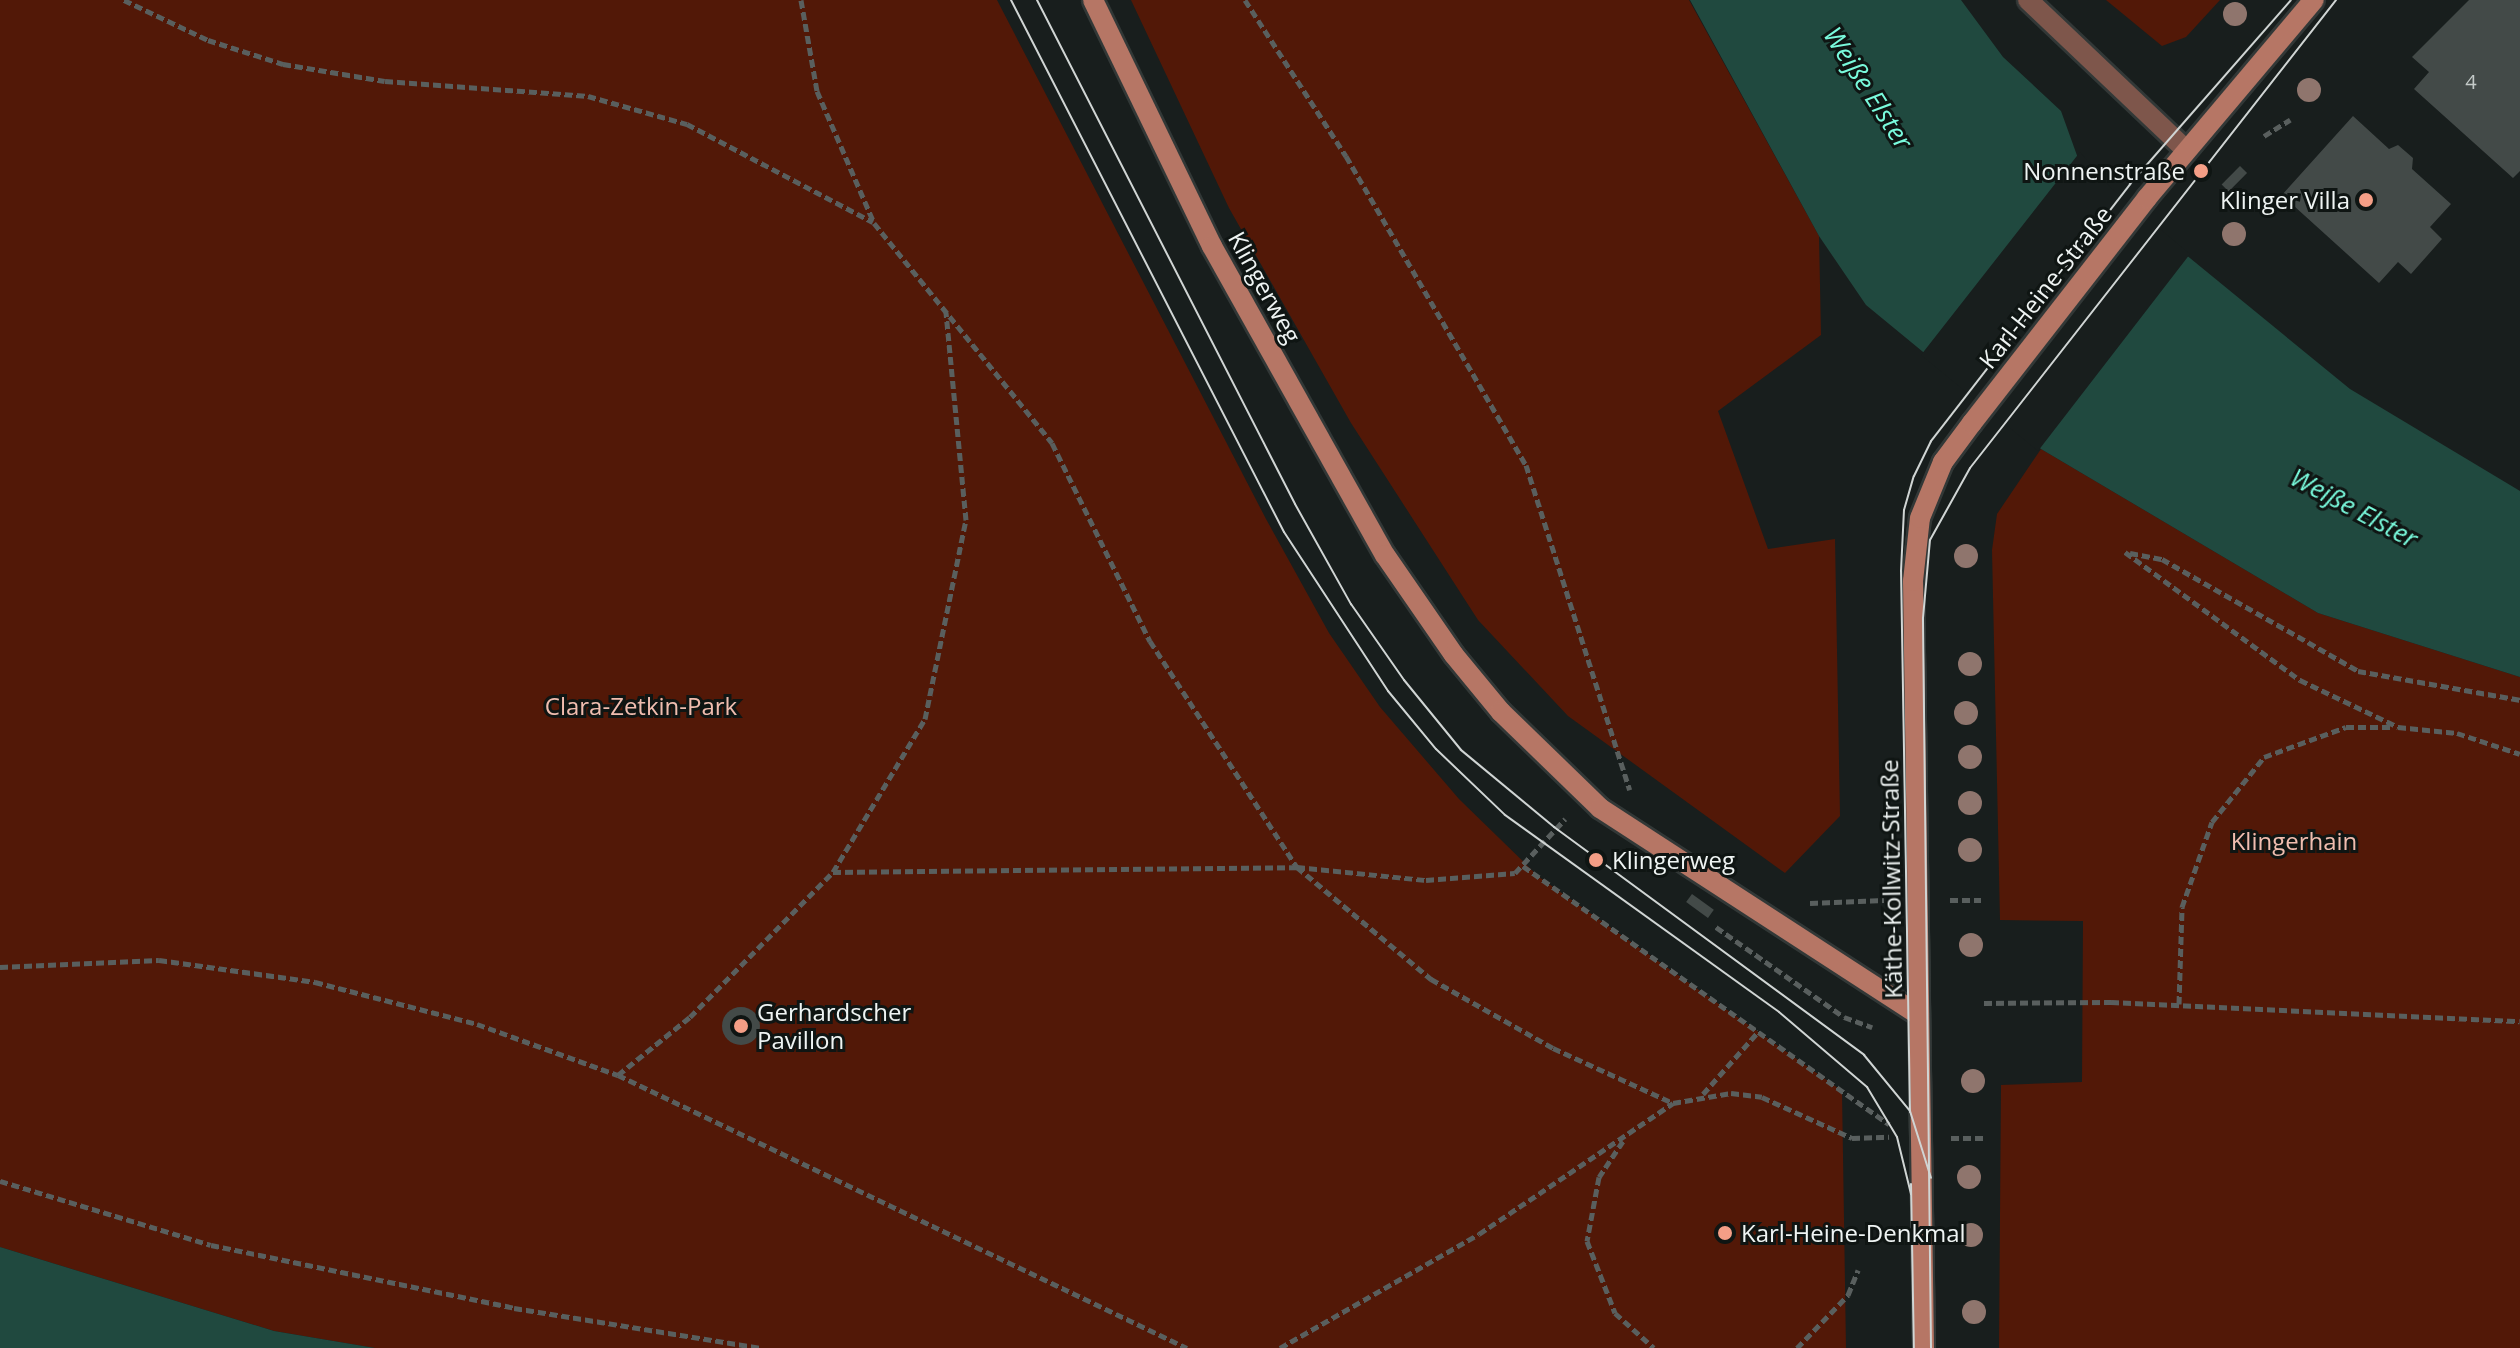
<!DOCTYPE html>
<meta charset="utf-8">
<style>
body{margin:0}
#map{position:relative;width:2520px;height:1348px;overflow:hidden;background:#181e1d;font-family:"Open Sans",sans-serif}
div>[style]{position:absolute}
.green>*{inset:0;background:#521807}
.water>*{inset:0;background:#20493f}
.pier>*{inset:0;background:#181e1d}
.building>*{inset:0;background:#434a48;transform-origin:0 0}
.round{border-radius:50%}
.path>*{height:5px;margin-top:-2.5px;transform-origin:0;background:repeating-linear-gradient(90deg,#595f5e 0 8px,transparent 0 12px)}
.roads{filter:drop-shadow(2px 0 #323837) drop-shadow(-2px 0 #323837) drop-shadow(0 2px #323837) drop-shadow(0 -2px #323837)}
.minor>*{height:20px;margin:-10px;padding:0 10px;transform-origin:10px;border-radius:10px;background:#7e564b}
.secondary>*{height:20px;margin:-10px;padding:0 10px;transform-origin:10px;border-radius:10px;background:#b67665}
.tram>*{height:2px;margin:-1px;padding:0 1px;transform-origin:1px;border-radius:1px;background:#d0d5d4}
.trees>*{width:24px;height:24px;margin:-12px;border-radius:50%;background:#8f756d}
.dots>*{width:22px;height:22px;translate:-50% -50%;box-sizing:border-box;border:4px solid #0f1513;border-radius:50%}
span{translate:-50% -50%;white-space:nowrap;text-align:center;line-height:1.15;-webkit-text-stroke:6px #0f1513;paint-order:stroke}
.number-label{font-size:20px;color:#c4cac8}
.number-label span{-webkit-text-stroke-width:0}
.poi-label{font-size:24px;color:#eff4f3}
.right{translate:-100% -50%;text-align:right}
.left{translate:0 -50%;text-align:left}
.street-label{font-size:24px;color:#eff4f3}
.park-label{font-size:24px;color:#f0bdaf}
.water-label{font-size:26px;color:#79fadc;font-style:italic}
</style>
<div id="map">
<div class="green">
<i style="clip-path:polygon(0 0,997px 0,1266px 519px,1329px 633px,1380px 707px,1459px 799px,1539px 877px,1842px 1091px,1846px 1348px,375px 1348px,274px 1331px,0 1247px)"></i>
<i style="clip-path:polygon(1131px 0,1689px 0,1819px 236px,1821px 335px,1718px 411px,1768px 549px,1835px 539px,1840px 816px,1785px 873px,1568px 716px,1478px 620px,1351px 423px,1229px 208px)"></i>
<i style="clip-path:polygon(2106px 0,2220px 0,2186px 37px,2162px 46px)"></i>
<i style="clip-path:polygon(2041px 449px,2318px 613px,2520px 677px,2520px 1348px,1999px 1348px,2001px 1085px,2082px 1082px,2083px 921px,2000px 920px,1992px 550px,1997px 514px)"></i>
</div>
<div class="water">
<i style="clip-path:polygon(1690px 0,1961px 0,2003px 57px,2061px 111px,2079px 161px,2108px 191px,2350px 389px,2520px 491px,2520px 677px,2318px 613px,2041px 449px,1866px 305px,1819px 236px)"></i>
<i style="clip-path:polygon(0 1247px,274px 1331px,375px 1348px,0 1348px)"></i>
</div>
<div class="pier">
<i style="clip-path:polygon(2080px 152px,2111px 188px,2190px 254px,2038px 451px,1921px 355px)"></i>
</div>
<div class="building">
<i style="clip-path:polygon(2469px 0,2520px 0,2520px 171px,2513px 178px,2414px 89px,2429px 72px,2412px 57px)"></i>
<i style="clip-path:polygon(2353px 116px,2389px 149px,2398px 145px,2413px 158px,2412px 169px,2451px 204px,2430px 227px,2442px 239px,2411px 274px,2398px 262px,2379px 283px,2282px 195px)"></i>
<i style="left:2240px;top:166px;width:10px;height:26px;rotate:45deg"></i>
<i style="left:1692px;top:894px;width:27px;height:10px;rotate:36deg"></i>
<i class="round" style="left:722px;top:1007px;width:38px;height:38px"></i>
</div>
<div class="path">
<i style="left:124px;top:0;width:93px;rotate:25.5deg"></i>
<i style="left:208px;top:40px;width:79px;rotate:17.7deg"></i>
<i style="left:283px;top:64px;width:103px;rotate:9.5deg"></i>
<i style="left:385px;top:81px;width:204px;rotate:4.2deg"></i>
<i style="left:588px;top:96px;width:103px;rotate:15.8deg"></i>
<i style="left:687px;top:124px;width:210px;rotate:27.8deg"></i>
<i style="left:801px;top:0;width:92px;rotate:80deg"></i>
<i style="left:817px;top:91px;width:144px;rotate:66.6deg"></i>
<i style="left:874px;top:223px;width:283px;rotate:51deg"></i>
<i style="left:1052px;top:443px;width:221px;rotate:63.7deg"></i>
<i style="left:1150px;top:641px;width:270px;rotate:57deg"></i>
<i style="left:1297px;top:867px;width:175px;rotate:39.9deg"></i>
<i style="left:1431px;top:979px;width:140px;rotate:29.5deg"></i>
<i style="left:1553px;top:1048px;width:132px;rotate:24.6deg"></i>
<i style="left:1245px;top:0;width:186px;rotate:57.1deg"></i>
<i style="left:1346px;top:156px;width:358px;rotate:59.8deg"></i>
<i style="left:1526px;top:465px;width:341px;rotate:72.3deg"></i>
<i style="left:2264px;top:136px;width:31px;rotate:-32deg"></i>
<i style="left:2125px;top:552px;width:217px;rotate:36.2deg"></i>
<i style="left:2300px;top:680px;width:109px;rotate:25.6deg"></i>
<i style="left:2398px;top:727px;width:59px;rotate:5.8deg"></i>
<i style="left:2457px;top:733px;width:66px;rotate:18.4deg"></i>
<i style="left:2130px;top:553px;width:33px;rotate:11deg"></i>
<i style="left:2162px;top:559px;width:226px;rotate:29.7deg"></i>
<i style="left:2358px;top:671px;width:165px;rotate:10.1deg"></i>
<i style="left:1523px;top:866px;width:448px;rotate:35.2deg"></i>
<i style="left:833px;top:872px;width:464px;rotate:-0.6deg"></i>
<i style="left:1297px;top:867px;width:130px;rotate:5.8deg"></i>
<i style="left:1426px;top:880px;width:89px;rotate:-4.5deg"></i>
<i style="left:1515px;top:873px;width:74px;rotate:-47.2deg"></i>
<i style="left:1950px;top:900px;width:31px"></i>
<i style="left:1810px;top:903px;width:74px;rotate:-2.3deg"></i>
<i style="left:1716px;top:927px;width:156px;rotate:35.1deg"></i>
<i style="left:1844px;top:1017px;width:30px;rotate:20deg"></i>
<i style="left:0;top:967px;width:159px;rotate:-2.5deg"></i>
<i style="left:159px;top:960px;width:158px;rotate:8deg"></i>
<i style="left:315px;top:982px;width:167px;rotate:14.5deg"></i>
<i style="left:477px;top:1024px;width:150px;rotate:19.9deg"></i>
<i style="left:618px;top:1075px;width:631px;rotate:25.63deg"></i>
<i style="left:1984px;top:1003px;width:127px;rotate:-0.5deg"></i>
<i style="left:2111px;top:1002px;width:409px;rotate:2.7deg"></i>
<i style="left:2179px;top:1004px;width:97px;rotate:-88.2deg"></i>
<i style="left:2182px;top:907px;width:90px;rotate:-70.6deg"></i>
<i style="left:2212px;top:822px;width:83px;rotate:-51.3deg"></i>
<i style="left:2264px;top:757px;width:87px;rotate:-20.1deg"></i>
<i style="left:2346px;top:727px;width:47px"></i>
<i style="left:618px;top:1075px;width:92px;rotate:-38.9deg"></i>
<i style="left:690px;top:1017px;width:204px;rotate:-45.4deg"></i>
<i style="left:833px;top:872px;width:179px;rotate:-59deg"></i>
<i style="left:925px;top:719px;width:203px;rotate:-78.4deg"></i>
<i style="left:966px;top:520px;width:209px;rotate:-95.5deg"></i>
<i style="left:1703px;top:1094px;width:84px;rotate:-48.4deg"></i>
<i style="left:1951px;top:1138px;width:34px"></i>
<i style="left:1623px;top:1141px;width:43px;rotate:123.7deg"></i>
<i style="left:1599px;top:1177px;width:65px;rotate:100.6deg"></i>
<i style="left:1587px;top:1241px;width:77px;rotate:68.7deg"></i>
<i style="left:1615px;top:1313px;width:52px;rotate:41.9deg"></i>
<i style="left:0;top:1181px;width:220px;rotate:16.9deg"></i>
<i style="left:211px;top:1245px;width:309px;rotate:11.7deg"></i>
<i style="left:514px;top:1308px;width:250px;rotate:9.2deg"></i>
<i style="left:1280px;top:1348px;width:229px;rotate:-29.8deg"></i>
<i style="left:1479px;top:1234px;width:234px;rotate:-34deg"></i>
<i style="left:1673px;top:1103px;width:59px;rotate:-9.8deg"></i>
<i style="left:1731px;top:1093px;width:31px;rotate:7deg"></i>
<i style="left:1762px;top:1097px;width:99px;rotate:24.5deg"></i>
<i style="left:1852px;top:1138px;width:37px;rotate:-2deg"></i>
<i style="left:1797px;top:1348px;width:74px;rotate:-46.1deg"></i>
<i style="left:1848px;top:1295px;width:27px;rotate:-68deg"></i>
</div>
<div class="roads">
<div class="minor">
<i style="left:2028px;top:0;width:218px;rotate:43.5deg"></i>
</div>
<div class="secondary">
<i style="left:1093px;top:0;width:273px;rotate:64.2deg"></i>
<i style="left:1212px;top:246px;width:354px;rotate:60.8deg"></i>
<i style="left:1385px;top:555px;width:121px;rotate:55.4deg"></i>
<i style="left:1454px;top:655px;width:74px;rotate:50.5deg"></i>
<i style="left:1501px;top:712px;width:138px;rotate:44.1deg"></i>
<i style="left:1600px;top:808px;width:380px;rotate:33deg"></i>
<i style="left:1924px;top:1348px;width:767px;rotate:-90.82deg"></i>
<i style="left:1913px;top:581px;width:63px;rotate:-83.7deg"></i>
<i style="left:1920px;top:518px;width:61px;rotate:-67.7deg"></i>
<i style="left:1943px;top:462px;width:49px;rotate:-53.4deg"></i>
<i style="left:1972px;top:423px;width:285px;rotate:-52.1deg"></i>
<i style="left:2147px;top:198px;width:259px;rotate:-49.9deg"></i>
</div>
</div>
<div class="tram">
<i style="left:1011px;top:0;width:598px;rotate:62.84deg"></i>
<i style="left:1284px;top:532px;width:190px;rotate:56.8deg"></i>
<i style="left:1388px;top:691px;width:75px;rotate:50.4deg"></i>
<i style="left:1436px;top:749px;width:95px;rotate:43.7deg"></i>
<i style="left:1505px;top:815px;width:337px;rotate:35.7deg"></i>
<i style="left:1779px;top:1012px;width:116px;rotate:40.4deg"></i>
<i style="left:1867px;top:1087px;width:58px;rotate:59deg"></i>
<i style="left:1897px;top:1137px;width:59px;rotate:76.2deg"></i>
<i style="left:1037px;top:0;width:566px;rotate:62.89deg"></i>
<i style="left:1295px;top:504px;width:115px;rotate:60.8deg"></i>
<i style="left:1351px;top:604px;width:93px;rotate:55.1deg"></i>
<i style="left:1404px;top:680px;width:90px;rotate:50.8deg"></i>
<i style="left:1461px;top:750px;width:121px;rotate:39.6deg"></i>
<i style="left:1554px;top:827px;width:385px;rotate:36.3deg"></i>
<i style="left:1864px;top:1055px;width:72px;rotate:50.6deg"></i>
<i style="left:1910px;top:1111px;width:70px;rotate:72.6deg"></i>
<i style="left:1910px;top:1112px;width:541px;rotate:-90.95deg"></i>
<i style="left:1901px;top:571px;width:61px;rotate:-87.2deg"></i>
<i style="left:1904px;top:510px;width:35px;rotate:-74deg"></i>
<i style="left:1914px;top:476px;width:39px;rotate:-64deg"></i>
<i style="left:1931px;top:441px;width:325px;rotate:-52.2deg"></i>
<i style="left:2130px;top:184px;width:244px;rotate:-48.8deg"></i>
<i style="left:1911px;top:1184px;width:164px;rotate:89deg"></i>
<i style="left:1931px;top:1348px;width:730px;rotate:-90.63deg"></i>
<i style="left:1923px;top:618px;width:78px;rotate:-84.9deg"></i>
<i style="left:1930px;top:540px;width:82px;rotate:-60.9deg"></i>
<i style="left:1970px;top:468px;width:594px;rotate:-51.97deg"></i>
</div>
<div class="trees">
<i style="left:2235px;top:14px"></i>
<i style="left:2309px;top:90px"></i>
<i style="left:2234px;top:234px"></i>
<i style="left:1966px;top:556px"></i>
<i style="left:1970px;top:664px"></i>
<i style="left:1966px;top:713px"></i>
<i style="left:1970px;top:757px"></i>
<i style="left:1970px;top:803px"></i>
<i style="left:1970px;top:850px"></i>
<i style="left:1971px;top:945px"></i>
<i style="left:1973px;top:1081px"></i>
<i style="left:1969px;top:1177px"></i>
<i style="left:1971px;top:1235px"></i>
<i style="left:1974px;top:1312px"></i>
</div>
<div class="dots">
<i style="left:2201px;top:171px;background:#f49e86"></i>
<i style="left:2366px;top:200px;background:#f49e86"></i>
<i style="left:1596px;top:860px;background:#f49e86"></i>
<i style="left:741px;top:1026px;background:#f49e86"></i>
<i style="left:1725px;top:1233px;background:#f49e86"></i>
</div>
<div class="number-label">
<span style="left:2471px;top:81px">4</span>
</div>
<div class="poi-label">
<span class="right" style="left:2185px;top:171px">Nonnenstraße</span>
<span class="right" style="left:2350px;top:200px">Klinger Villa</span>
<span class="left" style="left:1612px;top:860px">Klingerweg</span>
<span class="left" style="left:757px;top:1026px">Gerhardscher<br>Pavillon</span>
<span class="left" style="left:1741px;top:1233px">Karl-Heine-Denkmal</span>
</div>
<div class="street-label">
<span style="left:1265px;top:287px;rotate:61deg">Klingerweg</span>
<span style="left:2045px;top:287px;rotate:-52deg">Karl-Heine-Straße</span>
<span style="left:1891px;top:879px;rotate:-91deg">Käthe-Kollwitz-Straße</span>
</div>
<div class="park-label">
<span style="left:641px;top:706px">Clara-Zetkin-Park</span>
<span style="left:2294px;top:841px">Klingerhain</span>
</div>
<div class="water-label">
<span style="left:1868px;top:88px;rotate:57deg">Weiße Elster</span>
<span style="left:2354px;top:508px;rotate:28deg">Weiße Elster</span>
</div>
</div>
